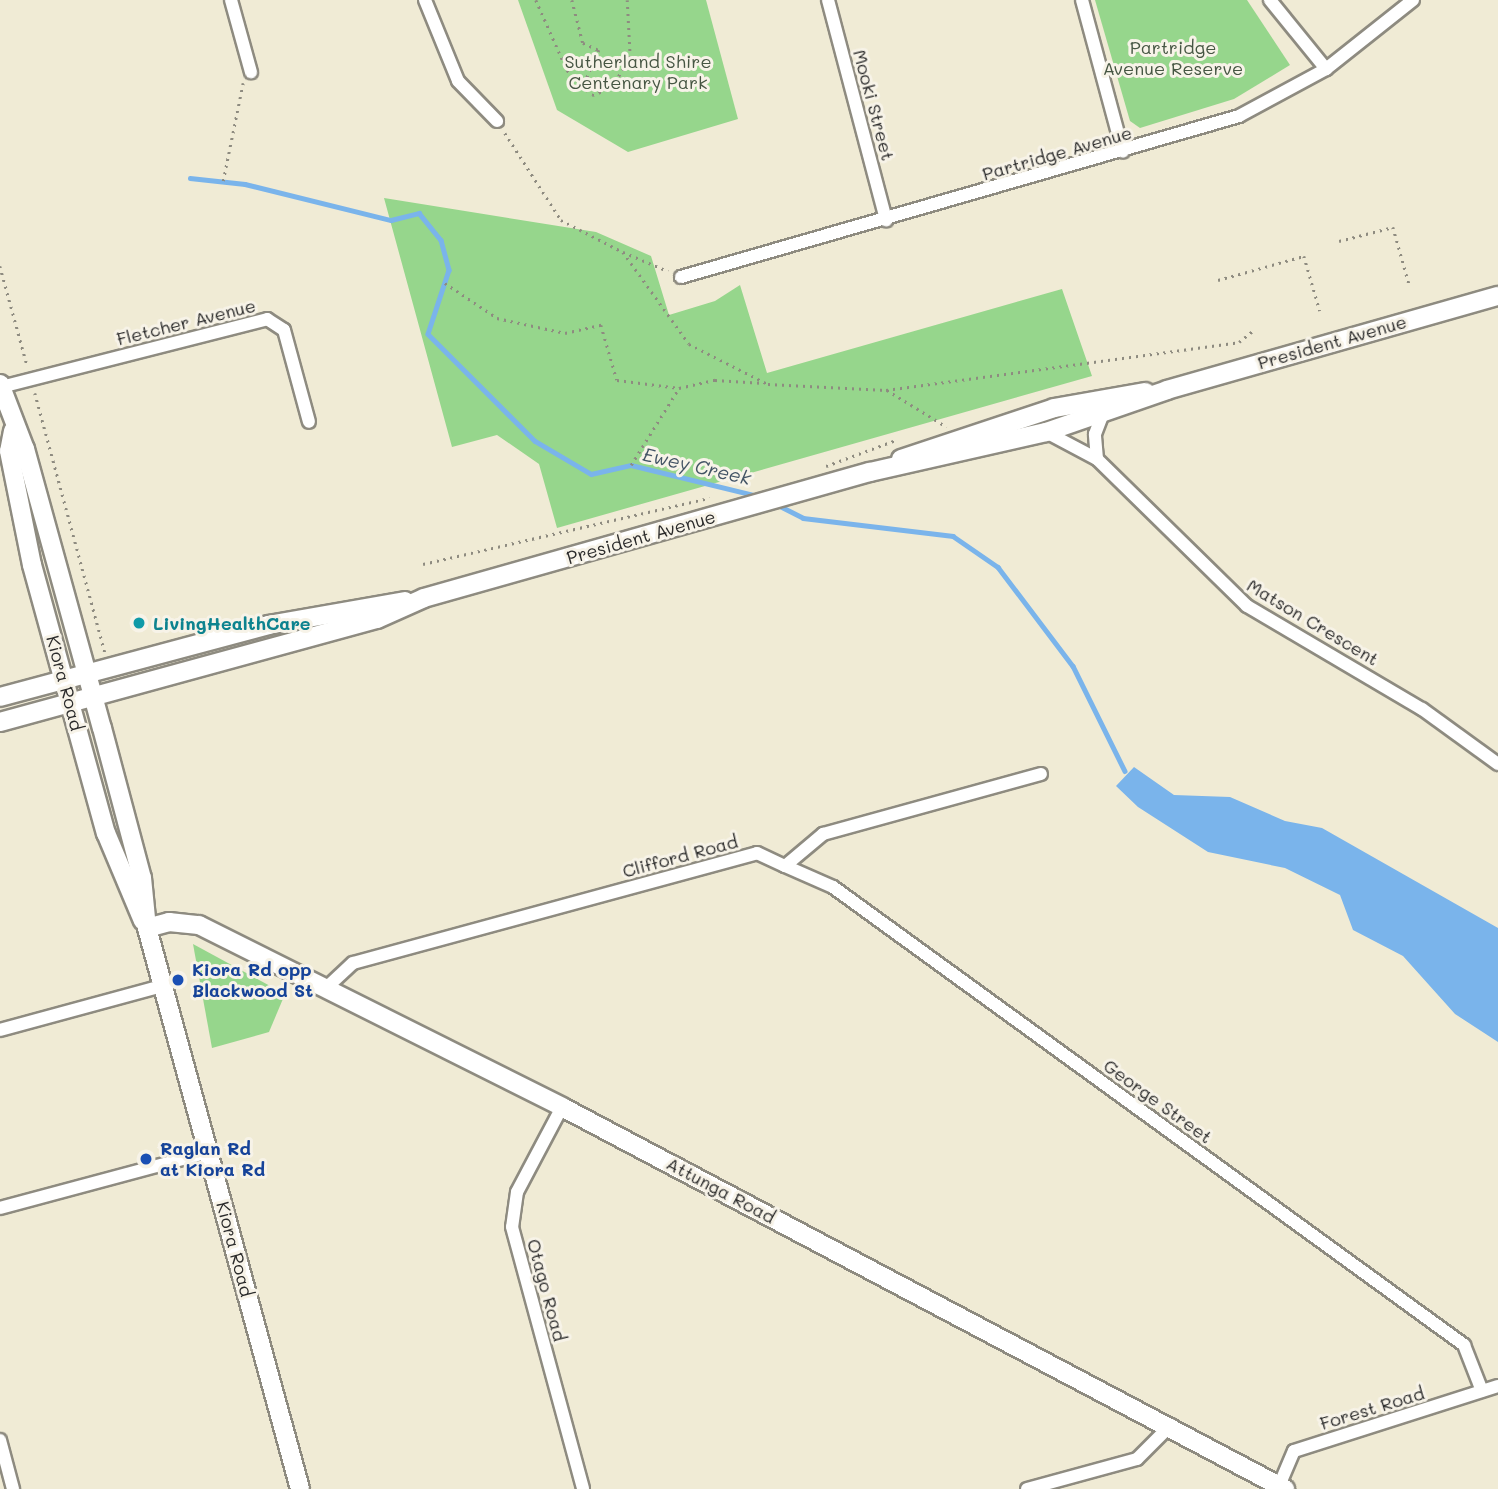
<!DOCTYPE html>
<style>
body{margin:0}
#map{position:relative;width:1498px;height:1489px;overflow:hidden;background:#f0ebd5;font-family:Mali,sans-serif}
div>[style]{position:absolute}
.green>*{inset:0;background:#96d68c}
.water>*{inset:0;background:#7ab4eb}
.stream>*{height:4.5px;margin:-2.25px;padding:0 2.25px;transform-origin:2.25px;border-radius:2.25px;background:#7ab4eb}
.path>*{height:2.5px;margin-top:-1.25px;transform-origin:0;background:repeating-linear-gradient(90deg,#8e8b80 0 2px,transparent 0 7px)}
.roads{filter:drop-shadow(2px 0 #8e8b80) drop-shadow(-2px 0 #8e8b80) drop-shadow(0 2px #8e8b80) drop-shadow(0 -2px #8e8b80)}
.street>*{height:12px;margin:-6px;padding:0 6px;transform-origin:6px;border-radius:6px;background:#fff}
.secondary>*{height:18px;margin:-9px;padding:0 9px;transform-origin:9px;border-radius:9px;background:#fff}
.dots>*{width:19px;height:19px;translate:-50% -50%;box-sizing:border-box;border:4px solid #f7f3e8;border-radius:50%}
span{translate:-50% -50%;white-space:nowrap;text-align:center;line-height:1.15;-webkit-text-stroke:6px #f7f3e8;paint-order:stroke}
.park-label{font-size:18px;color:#465643}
.street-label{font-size:18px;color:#2b2b2b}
.culture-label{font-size:18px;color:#0d838f;font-weight:700}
.left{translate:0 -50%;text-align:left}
.transit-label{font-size:18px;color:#164399;font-weight:700}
.water-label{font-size:19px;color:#435465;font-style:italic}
</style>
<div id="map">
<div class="green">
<i style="clip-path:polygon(518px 0,706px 0,738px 119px,628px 152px,557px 110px)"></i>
<i style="clip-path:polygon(1095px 0,1247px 0,1290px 65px,1234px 99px,1140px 128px,1130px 121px)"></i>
<i style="clip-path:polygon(384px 198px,596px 232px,651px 256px,669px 315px,715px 301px,740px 285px,767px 373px,1062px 289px,1092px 376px,557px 528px,539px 464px,497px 435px,452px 447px)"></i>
<i style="clip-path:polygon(193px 944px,285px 994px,269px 1032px,212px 1048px)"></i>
</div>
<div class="water">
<i style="clip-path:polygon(1134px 767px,1174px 795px,1230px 797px,1285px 821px,1322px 828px,1498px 928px,1498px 1042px,1455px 1014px,1403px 956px,1353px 930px,1340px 895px,1285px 868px,1208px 852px,1138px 807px,1116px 786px)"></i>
</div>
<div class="stream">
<i style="left:190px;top:178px;width:55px;rotate:6.2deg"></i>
<i style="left:245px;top:184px;width:150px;rotate:13.9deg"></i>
<i style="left:391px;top:220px;width:29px;rotate:-14deg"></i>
<i style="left:419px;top:213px;width:35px;rotate:51deg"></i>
<i style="left:441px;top:240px;width:31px;rotate:75deg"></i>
<i style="left:449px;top:270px;width:67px;rotate:108.2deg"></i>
<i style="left:428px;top:334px;width:151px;rotate:45deg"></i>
<i style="left:535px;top:441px;width:65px;rotate:30.5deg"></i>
<i style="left:591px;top:474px;width:41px;rotate:-12.7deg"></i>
<i style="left:631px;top:465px;width:135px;rotate:13.7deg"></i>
<i style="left:776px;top:504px;width:30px;rotate:27deg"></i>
<i style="left:803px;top:518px;width:151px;rotate:6.8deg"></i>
<i style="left:953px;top:536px;width:55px;rotate:34.6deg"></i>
<i style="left:998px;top:567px;width:124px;rotate:52.9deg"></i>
<i style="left:1073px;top:666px;width:117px;rotate:63.7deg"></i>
</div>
<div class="path">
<i style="left:536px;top:0;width:77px;rotate:66.1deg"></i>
<i style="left:567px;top:70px;width:35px;rotate:45deg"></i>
<i style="left:592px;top:95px;width:20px;rotate:-20deg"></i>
<i style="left:611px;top:88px;width:36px;rotate:-58deg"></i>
<i style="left:630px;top:58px;width:58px;rotate:-93deg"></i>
<i style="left:572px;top:0;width:44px;rotate:75.7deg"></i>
<i style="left:583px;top:43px;width:17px;rotate:24deg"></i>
<i style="left:599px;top:50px;width:40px;rotate:113.4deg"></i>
<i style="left:505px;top:133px;width:103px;rotate:57.2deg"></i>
<i style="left:561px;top:220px;width:70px;rotate:27.3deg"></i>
<i style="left:623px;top:252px;width:113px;rotate:54.3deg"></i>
<i style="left:689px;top:344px;width:89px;rotate:26.9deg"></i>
<i style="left:768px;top:384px;width:118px;rotate:2.9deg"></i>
<i style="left:886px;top:390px;width:356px;rotate:-7.7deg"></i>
<i style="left:1239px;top:342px;width:19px;rotate:-39deg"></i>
<i style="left:223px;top:181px;width:100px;rotate:-78.5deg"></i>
<i style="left:1339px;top:241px;width:56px;rotate:-14.5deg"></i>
<i style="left:1393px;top:227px;width:62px;rotate:74.2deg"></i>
<i style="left:623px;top:252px;width:49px;rotate:22.9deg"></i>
<i style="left:0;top:266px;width:103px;rotate:74.7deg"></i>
<i style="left:1218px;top:280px;width:89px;rotate:-15.6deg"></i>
<i style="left:1304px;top:256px;width:57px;rotate:73.8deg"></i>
<i style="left:445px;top:283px;width:63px;rotate:33.9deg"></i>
<i style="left:497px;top:318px;width:70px;rotate:12.4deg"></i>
<i style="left:565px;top:333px;width:37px;rotate:-13deg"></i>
<i style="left:601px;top:325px;width:57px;rotate:73.8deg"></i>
<i style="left:617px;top:380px;width:63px;rotate:7.4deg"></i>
<i style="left:679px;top:388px;width:37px;rotate:-13deg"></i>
<i style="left:715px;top:380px;width:49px;rotate:3.5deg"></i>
<i style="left:887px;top:390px;width:70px;rotate:31.7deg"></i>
<i style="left:35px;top:393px;width:269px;rotate:74.9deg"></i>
<i style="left:631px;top:465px;width:91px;rotate:-58.1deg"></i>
<i style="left:826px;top:466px;width:75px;rotate:-20.4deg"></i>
<i style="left:423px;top:564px;width:294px;rotate:-13deg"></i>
</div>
<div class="roads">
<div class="street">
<i style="left:231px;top:0;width:75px;rotate:74.5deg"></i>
<i style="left:425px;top:0;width:87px;rotate:67.8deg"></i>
<i style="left:458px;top:81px;width:56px;rotate:45.7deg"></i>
<i style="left:828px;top:0;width:228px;rotate:75.2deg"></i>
<i style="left:1082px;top:0;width:157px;rotate:74.9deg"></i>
<i style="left:1270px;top:0;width:89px;rotate:50.9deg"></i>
<i style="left:681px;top:277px;width:581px;rotate:-16.09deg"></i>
<i style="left:1239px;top:116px;width:99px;rotate:-28.4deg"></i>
<i style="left:1326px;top:69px;width:111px;rotate:-38.4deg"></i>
<i style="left:1px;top:387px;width:275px;rotate:-14.3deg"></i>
<i style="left:267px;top:319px;width:20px;rotate:33deg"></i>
<i style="left:284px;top:330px;width:95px;rotate:74.8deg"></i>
<i style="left:1046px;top:432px;width:58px;rotate:27.9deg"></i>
<i style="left:1097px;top:459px;width:210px;rotate:44.4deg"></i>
<i style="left:1247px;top:606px;width:203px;rotate:30.5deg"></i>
<i style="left:1422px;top:709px;width:94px;rotate:35.9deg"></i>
<i style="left:1097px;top:459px;width:25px;rotate:-95deg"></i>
<i style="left:1095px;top:434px;width:19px;rotate:-69deg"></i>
<i style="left:785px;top:866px;width:52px;rotate:23.6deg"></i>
<i style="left:833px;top:887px;width:780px;rotate:35.97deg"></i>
<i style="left:1464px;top:1345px;width:49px;rotate:68.6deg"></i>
<i style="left:325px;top:989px;width:38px;rotate:-43deg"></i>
<i style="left:353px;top:963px;width:419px;rotate:-15.2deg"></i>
<i style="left:757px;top:853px;width:31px;rotate:25deg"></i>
<i style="left:785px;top:866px;width:50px;rotate:-40.1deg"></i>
<i style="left:823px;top:834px;width:226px;rotate:-15.4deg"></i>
<i style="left:0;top:1030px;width:168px;rotate:-15.2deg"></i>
<i style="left:562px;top:1107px;width:96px;rotate:117.9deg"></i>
<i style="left:517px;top:1192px;width:35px;rotate:98deg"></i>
<i style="left:512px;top:1227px;width:271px;rotate:74.8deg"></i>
<i style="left:0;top:1208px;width:216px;rotate:-15deg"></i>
<i style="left:0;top:1440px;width:51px;rotate:75.1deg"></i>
<i style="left:1279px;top:1486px;width:38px;rotate:-67deg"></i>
<i style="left:1294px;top:1451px;width:214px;rotate:-17.7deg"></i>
<i style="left:1027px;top:1489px;width:114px;rotate:-15.3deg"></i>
<i style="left:1137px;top:1459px;width:48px;rotate:-45deg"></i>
</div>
<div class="secondary">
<i style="left:0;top:384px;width:70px;rotate:69deg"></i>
<i style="left:25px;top:449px;width:289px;rotate:74.6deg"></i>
<i style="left:102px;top:728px;width:155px;rotate:75.1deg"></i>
<i style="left:142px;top:878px;width:50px;rotate:84.3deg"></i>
<i style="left:147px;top:928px;width:581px;rotate:74.74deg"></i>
<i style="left:13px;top:431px;width:20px;rotate:101deg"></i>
<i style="left:9px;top:451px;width:116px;rotate:78.6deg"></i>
<i style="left:32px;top:565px;width:278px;rotate:74.6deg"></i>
<i style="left:106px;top:833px;width:95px;rotate:67.2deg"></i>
<i style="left:901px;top:459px;width:161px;rotate:-18.4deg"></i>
<i style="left:1054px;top:408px;width:93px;rotate:-9.9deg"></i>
<i style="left:0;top:697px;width:278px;rotate:-15deg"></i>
<i style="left:268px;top:625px;width:139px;rotate:-9.9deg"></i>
<i style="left:0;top:722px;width:391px;rotate:-15.3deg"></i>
<i style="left:377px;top:619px;width:51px;rotate:-24.1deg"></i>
<i style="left:424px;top:598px;width:463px;rotate:-15.8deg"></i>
<i style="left:870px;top:472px;width:180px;rotate:-12.8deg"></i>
<i style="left:1046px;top:432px;width:128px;rotate:-19.1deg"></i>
<i style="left:1167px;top:390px;width:344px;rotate:-15.9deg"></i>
<i style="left:147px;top:928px;width:23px;rotate:-15deg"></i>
<i style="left:169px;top:922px;width:30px;rotate:6deg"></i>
<i style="left:199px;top:925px;width:406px;rotate:26.6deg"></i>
<i style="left:562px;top:1107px;width:818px;rotate:27.85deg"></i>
</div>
</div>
<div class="dots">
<i style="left:139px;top:623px;background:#0f9aa8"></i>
<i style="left:178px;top:980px;background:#1a4fb4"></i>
<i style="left:146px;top:1159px;background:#1a4fb4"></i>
</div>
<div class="park-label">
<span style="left:1173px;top:58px">Partridge<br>Avenue Reserve</span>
<span style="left:638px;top:72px">Sutherland Shire<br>Centenary Park</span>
</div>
<div class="street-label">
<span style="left:874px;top:105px;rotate:75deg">Mooki Street</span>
<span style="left:1057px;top:153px;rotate:-16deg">Partridge Avenue</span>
<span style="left:186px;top:322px;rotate:-14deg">Fletcher Avenue</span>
<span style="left:1332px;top:342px;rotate:-16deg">President Avenue</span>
<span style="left:641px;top:537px;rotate:-16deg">President Avenue</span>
<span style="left:1313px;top:622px;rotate:31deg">Matson Crescent</span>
<span style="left:65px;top:683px;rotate:75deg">Kiora Road</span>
<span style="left:680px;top:856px;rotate:-15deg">Clifford Road</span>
<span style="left:1158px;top:1101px;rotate:36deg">George Street</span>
<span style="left:721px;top:1190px;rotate:28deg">Attunga Road</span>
<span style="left:235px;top:1249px;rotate:75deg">Kiora Road</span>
<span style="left:547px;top:1290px;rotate:75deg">Otago Road</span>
<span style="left:1372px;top:1408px;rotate:-17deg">Forest Road</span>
</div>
<div class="culture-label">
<span class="left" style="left:153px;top:623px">LivingHealthCare</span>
</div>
<div class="transit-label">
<span class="left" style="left:192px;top:980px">Kiora Rd opp<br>Blackwood St</span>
<span class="left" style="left:160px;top:1159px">Raglan Rd<br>at Kiora Rd</span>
</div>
<div class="water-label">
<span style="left:697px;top:466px;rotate:13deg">Ewey Creek</span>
</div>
</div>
